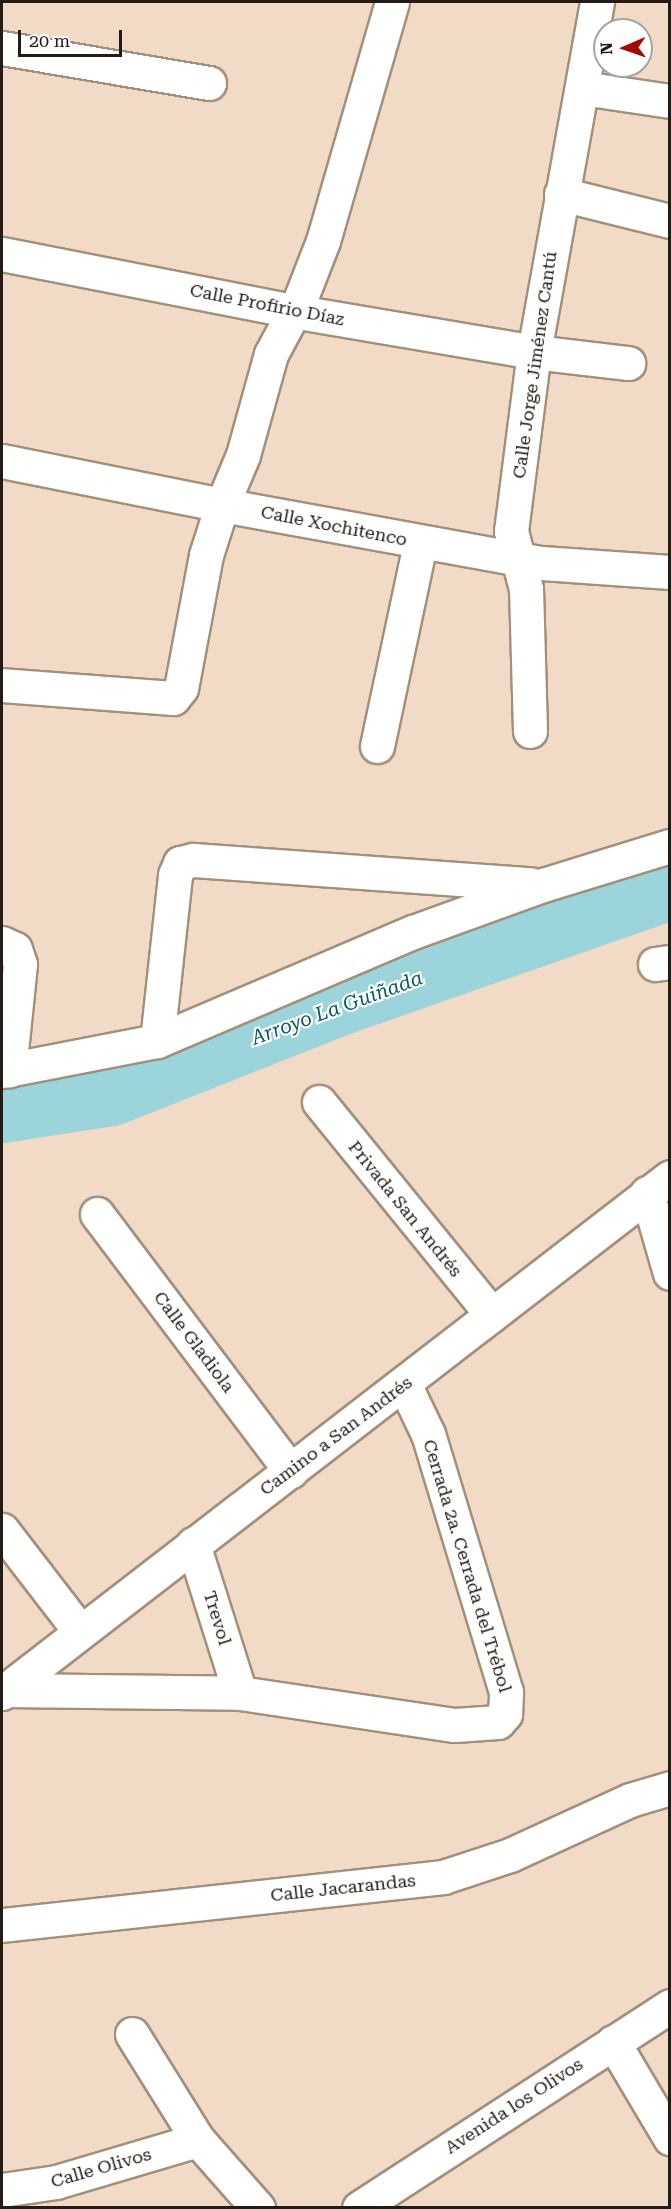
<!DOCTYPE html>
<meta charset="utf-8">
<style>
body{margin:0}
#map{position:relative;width:671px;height:2209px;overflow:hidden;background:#f1dbc6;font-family:"Roboto Serif",serif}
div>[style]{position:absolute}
.river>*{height:62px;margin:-31px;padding:0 31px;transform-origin:31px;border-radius:31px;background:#9bd4da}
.roads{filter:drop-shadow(2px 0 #a38f7b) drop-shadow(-2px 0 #a38f7b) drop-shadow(0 2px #a38f7b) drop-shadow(0 -2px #a38f7b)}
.minor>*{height:33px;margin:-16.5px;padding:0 16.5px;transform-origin:16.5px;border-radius:16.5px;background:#fff}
.tertiary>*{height:33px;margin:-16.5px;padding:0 16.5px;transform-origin:16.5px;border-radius:16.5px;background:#fff}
span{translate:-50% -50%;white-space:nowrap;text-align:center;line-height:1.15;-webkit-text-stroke:4.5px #fff;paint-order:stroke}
.street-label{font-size:18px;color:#231b14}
.water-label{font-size:20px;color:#065b62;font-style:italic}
.frame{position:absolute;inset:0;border:3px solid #231b14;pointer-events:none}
.north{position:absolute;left:593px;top:18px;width:60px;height:60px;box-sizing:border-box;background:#fff;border:2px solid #a7a4a1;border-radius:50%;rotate:268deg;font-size:16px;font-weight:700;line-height:24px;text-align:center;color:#231b14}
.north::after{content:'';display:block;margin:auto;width:21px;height:27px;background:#a20b00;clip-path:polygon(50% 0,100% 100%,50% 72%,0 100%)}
.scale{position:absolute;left:18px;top:30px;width:104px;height:27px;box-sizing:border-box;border:3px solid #231b14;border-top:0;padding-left:8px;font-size:18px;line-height:21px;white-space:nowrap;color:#231b14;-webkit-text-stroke:4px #fff;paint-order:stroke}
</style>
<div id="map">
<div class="river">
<i style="left:2px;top:1112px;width:111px;rotate:-8.8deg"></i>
<i style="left:112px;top:1095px;width:247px;rotate:-21.6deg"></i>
<i style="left:342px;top:1004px;width:348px;rotate:-19.3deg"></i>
</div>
<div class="roads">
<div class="minor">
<i style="left:2px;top:48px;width:210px;rotate:9.6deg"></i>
<i style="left:582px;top:88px;width:89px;rotate:8.4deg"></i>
<i style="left:561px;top:194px;width:112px;rotate:13.9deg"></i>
<i style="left:2px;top:254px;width:296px;rotate:11.1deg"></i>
<i style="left:292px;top:311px;width:245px;rotate:9.6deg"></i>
<i style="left:534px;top:352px;width:95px;rotate:6.7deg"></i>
<i style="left:2px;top:461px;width:224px;rotate:11.3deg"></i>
<i style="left:222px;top:505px;width:52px;rotate:107.7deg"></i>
<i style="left:206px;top:555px;width:135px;rotate:100.6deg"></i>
<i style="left:181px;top:688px;width:13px;rotate:129deg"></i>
<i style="left:173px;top:698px;width:171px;rotate:-175.7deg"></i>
<i style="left:530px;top:731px;width:142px;rotate:-91.6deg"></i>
<i style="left:526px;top:589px;width:60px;rotate:-104.5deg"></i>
<i style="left:511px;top:531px;width:180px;rotate:-82.7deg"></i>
<i style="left:534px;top:352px;width:356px;rotate:-79.8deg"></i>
<i style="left:377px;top:746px;width:208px;rotate:-78deg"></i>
<i style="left:2px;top:943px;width:14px;rotate:25deg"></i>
<i style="left:15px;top:949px;width:16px;rotate:72deg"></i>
<i style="left:20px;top:964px;width:107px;rotate:95.9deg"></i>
<i style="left:655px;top:964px;width:15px;rotate:-8deg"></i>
<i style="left:157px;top:1041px;width:167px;rotate:-83.8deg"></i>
<i style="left:175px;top:875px;width:13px;rotate:-67deg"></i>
<i style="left:180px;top:863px;width:13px;rotate:-13deg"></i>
<i style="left:193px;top:860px;width:338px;rotate:4.1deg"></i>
<i style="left:2px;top:1071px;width:158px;rotate:-11deg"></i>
<i style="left:157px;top:1041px;width:278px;rotate:-23.1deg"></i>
<i style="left:413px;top:932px;width:138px;rotate:-19.9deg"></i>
<i style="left:543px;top:885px;width:133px;rotate:-17.1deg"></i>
<i style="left:319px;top:1102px;width:274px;rotate:50.9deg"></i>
<i style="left:647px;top:1193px;width:83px;rotate:74deg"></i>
<i style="left:97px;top:1214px;width:322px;rotate:53deg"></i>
<i style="left:2px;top:1530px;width:126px;rotate:52.4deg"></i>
<i style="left:193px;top:1544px;width:156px;rotate:72.5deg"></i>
<i style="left:5px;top:1690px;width:235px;rotate:0.7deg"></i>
<i style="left:240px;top:1693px;width:217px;rotate:8.5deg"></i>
<i style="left:455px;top:1725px;width:43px;rotate:-4deg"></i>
<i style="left:498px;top:1722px;width:11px;rotate:-49deg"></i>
<i style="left:505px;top:1714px;width:22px;rotate:-87deg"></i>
<i style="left:506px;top:1692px;width:270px;rotate:-106.8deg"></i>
<i style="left:428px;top:1434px;width:55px;rotate:-115.6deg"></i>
<i style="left:2px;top:1925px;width:444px;rotate:-6.2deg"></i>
<i style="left:443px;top:1877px;width:71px;rotate:-18.2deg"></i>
<i style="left:510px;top:1855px;width:132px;rotate:-24.6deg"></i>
<i style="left:630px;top:1800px;width:42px;rotate:-16.7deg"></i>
<i style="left:132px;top:2034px;width:125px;rotate:58.1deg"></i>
<i style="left:198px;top:2140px;width:91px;rotate:48.6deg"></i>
<i style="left:613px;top:2042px;width:112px;rotate:59.3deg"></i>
<i style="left:2px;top:2190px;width:55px;rotate:-8.4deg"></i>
<i style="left:56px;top:2182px;width:148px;rotate:-16.5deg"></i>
<i style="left:359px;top:2208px;width:371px;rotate:-33deg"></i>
</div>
<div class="tertiary">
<i style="left:392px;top:2px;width:249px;rotate:106.1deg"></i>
<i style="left:323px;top:241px;width:63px;rotate:111.3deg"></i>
<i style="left:300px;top:300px;width:61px;rotate:118.2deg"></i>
<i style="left:271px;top:354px;width:105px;rotate:105.5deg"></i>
<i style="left:243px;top:455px;width:54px;rotate:112.8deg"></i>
<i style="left:222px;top:505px;width:325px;rotate:10.3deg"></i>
<i style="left:542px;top:563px;width:128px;rotate:4deg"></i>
<i style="left:2px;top:1693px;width:844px;rotate:-37.68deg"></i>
</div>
</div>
<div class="street-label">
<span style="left:267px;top:305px;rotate:11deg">Calle Profirio Díaz</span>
<span style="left:535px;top:365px;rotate:-82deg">Calle Jorge Jiménez Cantú</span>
<span style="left:334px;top:526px;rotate:11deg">Calle Xochitenco</span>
<span style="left:405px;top:1209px;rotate:51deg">Privada San Andrés</span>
<span style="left:194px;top:1342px;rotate:53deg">Calle Gladiola</span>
<span style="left:336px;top:1436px;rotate:-37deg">Camino a San Andrés</span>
<span style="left:467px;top:1566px;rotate:73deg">Cerrada 2a. Cerrada del Trébol</span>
<span style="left:217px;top:1618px;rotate:73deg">Trevol</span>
<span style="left:343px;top:1888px;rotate:-6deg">Calle Jacarandas</span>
<span style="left:514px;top:2106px;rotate:-33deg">Avenida los Olivos</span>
<span style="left:101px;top:2168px;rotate:-16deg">Calle Olivos</span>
</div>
<div class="water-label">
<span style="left:337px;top:1008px;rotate:-20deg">Arroyo La Guiñada</span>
</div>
<div class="frame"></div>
<div class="north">N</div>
<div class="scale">20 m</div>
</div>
